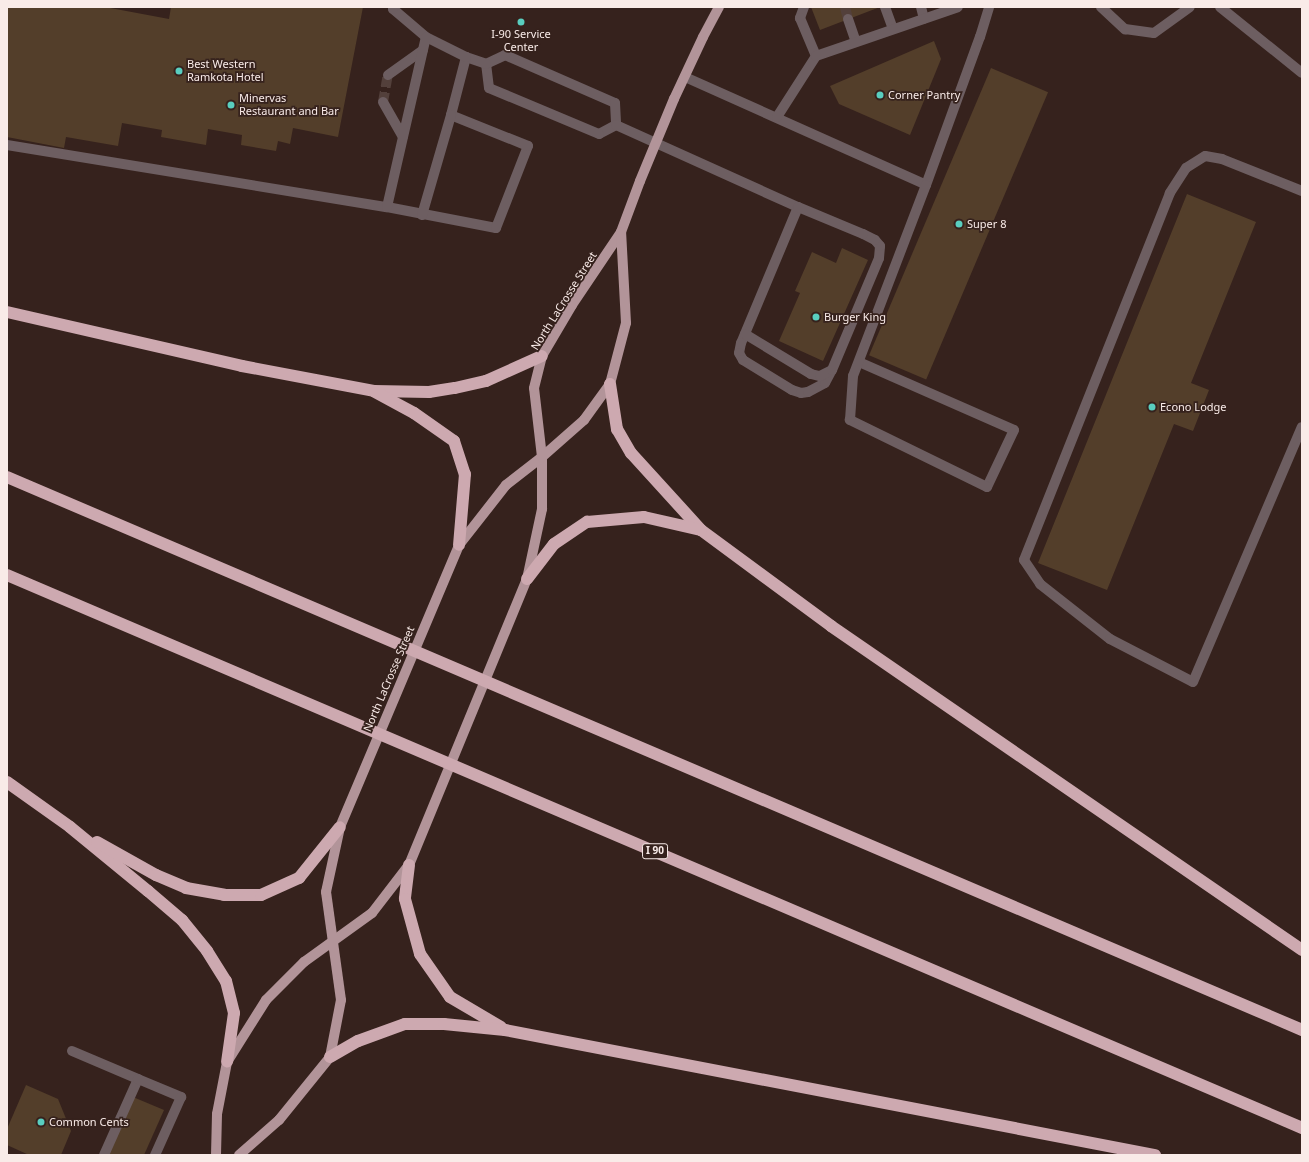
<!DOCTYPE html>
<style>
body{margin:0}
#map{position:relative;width:1309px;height:1162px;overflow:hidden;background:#36221d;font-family:"Noto Sans",sans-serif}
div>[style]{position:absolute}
.building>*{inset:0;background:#533e2a;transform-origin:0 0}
.minor-tunnel>*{height:10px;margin-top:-5px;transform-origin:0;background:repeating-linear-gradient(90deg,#53403b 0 10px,transparent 0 15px)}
.minor>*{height:10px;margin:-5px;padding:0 5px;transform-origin:5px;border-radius:5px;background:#6d5e61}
.major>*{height:10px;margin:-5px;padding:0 5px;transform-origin:5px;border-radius:5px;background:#b29499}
.highway>*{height:12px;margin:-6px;padding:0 6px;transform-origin:6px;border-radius:6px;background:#cda9b0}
.dots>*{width:11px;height:11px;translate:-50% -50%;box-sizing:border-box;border:2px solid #36221d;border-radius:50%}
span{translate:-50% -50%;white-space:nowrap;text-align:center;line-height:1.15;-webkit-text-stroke:3.5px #36221d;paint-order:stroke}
.shield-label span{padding:1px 3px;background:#36221d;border:1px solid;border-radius:3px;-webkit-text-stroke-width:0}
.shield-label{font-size:10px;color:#f9ebe8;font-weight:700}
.poi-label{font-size:11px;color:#f9ebe8}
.left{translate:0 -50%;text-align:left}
.street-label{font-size:11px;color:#f9ebe8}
.frame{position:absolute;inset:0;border:8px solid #f9ebe8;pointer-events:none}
</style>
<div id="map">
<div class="building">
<i style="clip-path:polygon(7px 7px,105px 7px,169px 19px,171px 7px,363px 7px,338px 137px,293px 128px,290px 144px,278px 141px,276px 151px,241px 145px,242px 135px,208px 129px,206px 145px,161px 137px,162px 130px,122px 123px,118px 146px,66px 137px,64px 148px,7px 137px)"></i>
<i style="clip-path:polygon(811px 7px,880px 7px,820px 30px)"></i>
<i style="clip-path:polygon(934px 41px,941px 59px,910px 135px,839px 104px,830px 86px)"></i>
<i style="left:991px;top:68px;width:62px;height:312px;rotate:23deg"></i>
<i style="clip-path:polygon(1187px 194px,1256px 222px,1191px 383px,1209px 390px,1193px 431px,1174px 424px,1107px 590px,1038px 563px)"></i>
<i style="clip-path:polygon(842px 248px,868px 260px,823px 361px,779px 341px,800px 293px,795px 291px,812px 252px,836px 263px)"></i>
<i style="clip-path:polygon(26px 1085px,58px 1099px,71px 1131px,61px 1155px,29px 1155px,7px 1145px,7px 1129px)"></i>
<i style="clip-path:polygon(133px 1097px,164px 1110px,144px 1155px,108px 1155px)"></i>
</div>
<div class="minor-tunnel">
<i style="left:845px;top:7px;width:12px;rotate:76deg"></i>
<i style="left:383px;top:102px;width:27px;rotate:-80deg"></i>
</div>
<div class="minor">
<i style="left:804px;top:7px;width:12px;rotate:110deg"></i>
<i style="left:800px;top:18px;width:41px;rotate:67.2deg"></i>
<i style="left:885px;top:7px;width:23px;rotate:70deg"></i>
<i style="left:921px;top:7px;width:12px;rotate:76deg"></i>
<i style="left:1101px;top:7px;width:33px;rotate:43deg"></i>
<i style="left:1125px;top:29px;width:29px;rotate:8deg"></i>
<i style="left:1154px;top:33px;width:44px;rotate:-35.8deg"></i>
<i style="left:1220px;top:7px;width:105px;rotate:38.8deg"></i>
<i style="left:848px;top:19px;width:24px;rotate:71deg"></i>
<i style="left:505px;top:55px;width:120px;rotate:23.6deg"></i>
<i style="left:615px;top:103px;width:22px;rotate:87deg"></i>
<i style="left:616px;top:125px;width:19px;rotate:152deg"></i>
<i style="left:599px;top:134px;width:119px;rotate:-157.3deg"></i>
<i style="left:489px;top:88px;width:24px;rotate:-97deg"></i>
<i style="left:486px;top:64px;width:21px;rotate:-25deg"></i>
<i style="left:466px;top:57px;width:21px;rotate:19deg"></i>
<i style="left:388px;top:75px;width:43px;rotate:-35.5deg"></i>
<i style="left:685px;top:77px;width:264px;rotate:24.1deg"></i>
<i style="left:926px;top:185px;width:158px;rotate:-70deg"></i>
<i style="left:980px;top:37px;width:31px;rotate:-73deg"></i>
<i style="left:383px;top:102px;width:40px;rotate:60.3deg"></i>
<i style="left:777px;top:117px;width:72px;rotate:-57.4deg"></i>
<i style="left:816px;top:56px;width:150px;rotate:-19deg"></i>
<i style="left:616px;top:125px;width:200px;rotate:24.3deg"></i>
<i style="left:798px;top:207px;width:147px;rotate:112.7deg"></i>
<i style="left:741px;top:343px;width:10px;rotate:101deg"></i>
<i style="left:739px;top:353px;width:8px;rotate:60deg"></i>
<i style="left:743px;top:360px;width:57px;rotate:31.5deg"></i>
<i style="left:792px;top:390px;width:9px;rotate:18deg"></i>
<i style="left:801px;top:393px;width:7px;rotate:-8deg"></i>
<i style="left:808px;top:392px;width:19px;rotate:-28deg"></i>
<i style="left:825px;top:383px;width:15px;rotate:-62deg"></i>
<i style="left:7px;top:145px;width:385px;rotate:9.3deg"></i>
<i style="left:387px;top:207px;width:111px;rotate:10.9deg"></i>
<i style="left:496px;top:228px;width:88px;rotate:-68.7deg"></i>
<i style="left:528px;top:146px;width:83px;rotate:-158.1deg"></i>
<i style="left:451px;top:115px;width:60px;rotate:-75.5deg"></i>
<i style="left:466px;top:57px;width:45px;rotate:-153.4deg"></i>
<i style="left:426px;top:37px;width:43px;rotate:-139.7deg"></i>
<i style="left:393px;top:9px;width:2px;rotate:-90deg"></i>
<i style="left:1302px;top:191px;width:86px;rotate:-158.2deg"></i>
<i style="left:1222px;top:159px;width:17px;rotate:-170deg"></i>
<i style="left:1205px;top:156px;width:22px;rotate:148deg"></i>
<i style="left:1186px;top:168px;width:30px;rotate:123deg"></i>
<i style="left:1170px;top:193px;width:395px;rotate:111.7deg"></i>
<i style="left:1024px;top:560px;width:29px;rotate:56deg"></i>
<i style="left:1040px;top:584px;width:89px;rotate:38.2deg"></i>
<i style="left:1110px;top:639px;width:93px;rotate:27.4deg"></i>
<i style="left:1193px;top:682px;width:277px;rotate:-66.9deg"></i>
<i style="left:387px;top:207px;width:174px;rotate:-77.1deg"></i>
<i style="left:422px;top:215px;width:104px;rotate:-73.8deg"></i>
<i style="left:745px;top:334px;width:77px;rotate:31.2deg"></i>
<i style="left:811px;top:374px;width:9px;rotate:13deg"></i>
<i style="left:820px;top:376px;width:13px;rotate:-27deg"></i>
<i style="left:832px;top:370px;width:121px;rotate:-67.2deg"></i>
<i style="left:879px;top:258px;width:12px;rotate:-85deg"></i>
<i style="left:880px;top:246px;width:8px;rotate:-130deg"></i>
<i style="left:875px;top:240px;width:13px;rotate:-153deg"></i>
<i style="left:863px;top:234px;width:70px;rotate:-157.4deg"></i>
<i style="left:859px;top:362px;width:169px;rotate:23.7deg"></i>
<i style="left:1014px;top:430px;width:63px;rotate:115.3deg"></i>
<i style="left:987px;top:487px;width:153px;rotate:-153.9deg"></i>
<i style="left:850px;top:420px;width:44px;rotate:-86.1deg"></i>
<i style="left:853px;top:376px;width:204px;rotate:-69.1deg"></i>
<i style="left:72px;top:1051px;width:72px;rotate:23deg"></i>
<i style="left:104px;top:1155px;width:83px;rotate:-65.9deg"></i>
<i style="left:138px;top:1079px;width:47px;rotate:22.7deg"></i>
<i style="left:181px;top:1097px;width:64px;rotate:114.1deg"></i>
</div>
<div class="major">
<i style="left:216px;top:1155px;width:41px;rotate:-88.6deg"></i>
<i style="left:217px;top:1114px;width:53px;rotate:-79.1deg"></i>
<i style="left:227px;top:1062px;width:73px;rotate:-57.8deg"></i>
<i style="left:266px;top:1000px;width:54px;rotate:-45deg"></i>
<i style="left:304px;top:962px;width:84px;rotate:-35.8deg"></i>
<i style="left:372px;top:913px;width:61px;rotate:-52.4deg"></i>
<i style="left:409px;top:865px;width:309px;rotate:-67.6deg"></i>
<i style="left:527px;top:579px;width:72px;rotate:-77.9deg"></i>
<i style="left:542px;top:509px;width:52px;rotate:-90deg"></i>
<i style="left:542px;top:457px;width:69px;rotate:-96.6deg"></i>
<i style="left:534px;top:388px;width:33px;rotate:-76deg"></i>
<i style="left:542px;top:356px;width:59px;rotate:-59.5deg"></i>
<i style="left:572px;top:305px;width:88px;rotate:-56.1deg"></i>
<i style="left:621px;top:232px;width:54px;rotate:-69.6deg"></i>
<i style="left:640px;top:181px;width:89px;rotate:-67.5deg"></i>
<i style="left:674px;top:99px;width:68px;rotate:-64.9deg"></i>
<i style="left:703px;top:37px;width:34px;rotate:-62deg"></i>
<i style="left:239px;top:1155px;width:53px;rotate:-41.2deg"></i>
<i style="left:279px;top:1120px;width:81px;rotate:-51deg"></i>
<i style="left:330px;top:1057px;width:58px;rotate:-79.1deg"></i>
<i style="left:341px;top:1000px;width:109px;rotate:-97.9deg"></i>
<i style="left:326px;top:892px;width:66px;rotate:-77.8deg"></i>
<i style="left:340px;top:827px;width:306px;rotate:-67.1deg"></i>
<i style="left:459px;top:545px;width:76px;rotate:-51.9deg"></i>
<i style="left:506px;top:485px;width:46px;rotate:-37.9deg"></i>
<i style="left:542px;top:457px;width:56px;rotate:-41.4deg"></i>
<i style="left:584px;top:420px;width:44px;rotate:-54.2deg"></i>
<i style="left:610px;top:384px;width:63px;rotate:-75.3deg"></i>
<i style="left:626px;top:323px;width:91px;rotate:-93.1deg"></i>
</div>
<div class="highway">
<i style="left:7px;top:312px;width:241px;rotate:12.9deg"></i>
<i style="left:242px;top:366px;width:134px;rotate:10.7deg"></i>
<i style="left:374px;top:391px;width:55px;rotate:1deg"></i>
<i style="left:429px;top:392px;width:26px;rotate:-9deg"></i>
<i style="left:455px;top:388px;width:32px;rotate:-13deg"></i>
<i style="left:486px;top:381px;width:61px;rotate:-24.1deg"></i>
<i style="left:610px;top:384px;width:46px;rotate:81.2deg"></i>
<i style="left:617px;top:429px;width:28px;rotate:60deg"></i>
<i style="left:631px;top:453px;width:104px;rotate:47.7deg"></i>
<i style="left:701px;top:530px;width:162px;rotate:36.4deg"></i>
<i style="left:831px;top:626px;width:572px;rotate:34.52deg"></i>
<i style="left:375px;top:392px;width:44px;rotate:28.3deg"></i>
<i style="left:414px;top:413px;width:49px;rotate:35deg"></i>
<i style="left:454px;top:441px;width:35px;rotate:72deg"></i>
<i style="left:465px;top:474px;width:71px;rotate:94.8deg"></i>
<i style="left:7px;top:477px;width:1408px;rotate:23.12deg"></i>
<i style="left:7px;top:575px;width:1408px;rotate:23.12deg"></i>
<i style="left:527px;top:579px;width:44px;rotate:-52.4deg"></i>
<i style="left:554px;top:544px;width:40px;rotate:-34deg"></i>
<i style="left:587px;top:522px;width:57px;rotate:-5deg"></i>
<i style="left:644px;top:517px;width:58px;rotate:12.8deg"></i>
<i style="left:7px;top:782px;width:77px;rotate:35.5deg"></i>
<i style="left:70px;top:827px;width:101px;rotate:39.4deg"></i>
<i style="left:148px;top:891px;width:45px;rotate:40.5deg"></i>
<i style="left:182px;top:920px;width:40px;rotate:51deg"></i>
<i style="left:207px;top:951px;width:36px;rotate:58deg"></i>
<i style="left:226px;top:981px;width:33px;rotate:76deg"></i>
<i style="left:234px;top:1013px;width:49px;rotate:98.1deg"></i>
<i style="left:97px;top:842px;width:68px;rotate:29.2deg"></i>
<i style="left:156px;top:875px;width:33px;rotate:23deg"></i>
<i style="left:186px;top:888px;width:39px;rotate:10deg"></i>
<i style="left:224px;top:895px;width:37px"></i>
<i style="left:261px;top:895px;width:42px;rotate:-24.1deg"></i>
<i style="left:299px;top:878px;width:65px;rotate:-51.2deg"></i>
<i style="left:409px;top:865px;width:34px;rotate:97deg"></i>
<i style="left:405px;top:899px;width:57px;rotate:74.7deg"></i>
<i style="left:420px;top:954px;width:52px;rotate:55.1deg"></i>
<i style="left:450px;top:997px;width:59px;rotate:30.5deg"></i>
<i style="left:330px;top:1057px;width:32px;rotate:-30deg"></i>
<i style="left:358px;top:1041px;width:50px;rotate:-19.9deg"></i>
<i style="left:405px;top:1024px;width:39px"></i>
<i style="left:444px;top:1024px;width:61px;rotate:5.6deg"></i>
<i style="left:505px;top:1030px;width:662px;rotate:10.89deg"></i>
</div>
<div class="dots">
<i style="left:521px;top:22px;background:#59cebf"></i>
<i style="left:179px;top:71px;background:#59cebf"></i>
<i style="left:880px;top:95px;background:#59cebf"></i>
<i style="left:231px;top:105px;background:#59cebf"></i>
<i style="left:959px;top:224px;background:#59cebf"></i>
<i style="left:816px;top:317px;background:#59cebf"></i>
<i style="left:1152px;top:407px;background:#59cebf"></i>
<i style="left:41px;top:1122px;background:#59cebf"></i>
</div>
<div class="shield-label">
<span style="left:655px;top:851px">I 90</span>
</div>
<div class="poi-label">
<span style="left:521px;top:41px">I-90 Service<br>Center</span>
<span class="left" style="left:187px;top:71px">Best Western<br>Ramkota Hotel</span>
<span class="left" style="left:888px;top:95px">Corner Pantry</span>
<span class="left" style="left:239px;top:105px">Minervas<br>Restaurant and Bar</span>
<span class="left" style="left:967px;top:224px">Super 8</span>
<span class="left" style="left:824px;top:317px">Burger King</span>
<span class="left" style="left:1160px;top:407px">Econo Lodge</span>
<span class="left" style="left:49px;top:1122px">Common Cents</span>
</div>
<div class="street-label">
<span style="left:564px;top:301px;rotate:-58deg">North LaCrosse Street</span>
<span style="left:389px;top:679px;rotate:-67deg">North LaCrosse Street</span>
</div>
<div class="frame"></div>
</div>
